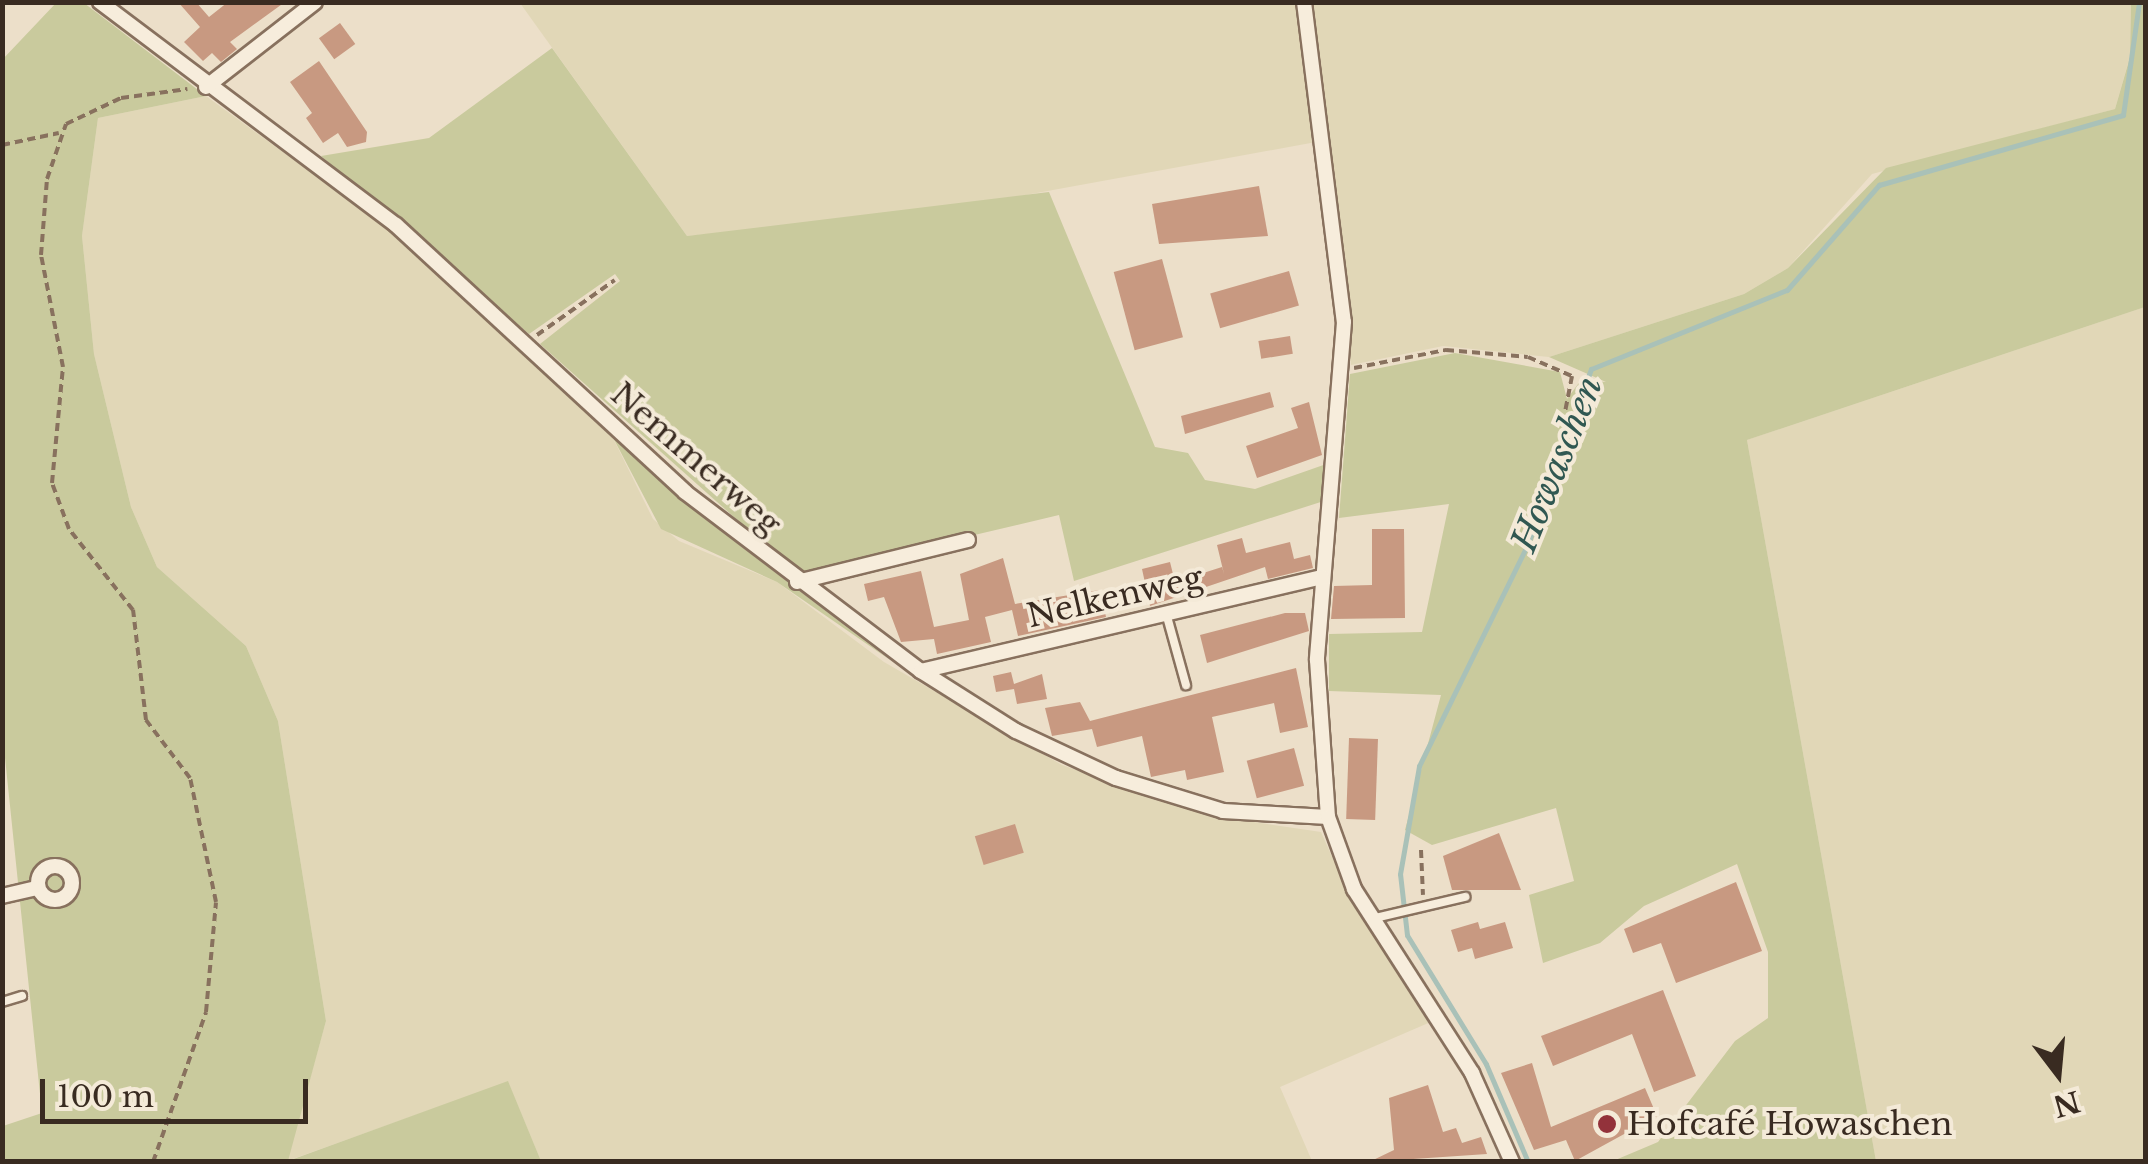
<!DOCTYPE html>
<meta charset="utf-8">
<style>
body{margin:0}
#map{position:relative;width:2148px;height:1164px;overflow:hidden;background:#ecdfc9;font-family:"Libre Baskerville",serif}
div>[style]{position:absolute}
.farmland>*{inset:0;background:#e1d7b7}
.green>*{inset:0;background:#c9ca9d}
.stream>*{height:5px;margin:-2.5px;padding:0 2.5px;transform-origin:2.5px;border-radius:2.5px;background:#a9c1b8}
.building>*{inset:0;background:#c89981;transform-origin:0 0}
.path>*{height:4px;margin-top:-2px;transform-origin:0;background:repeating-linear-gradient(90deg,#88715e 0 8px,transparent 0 13px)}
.roads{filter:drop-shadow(2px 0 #88715e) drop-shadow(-2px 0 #88715e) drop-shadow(0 2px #88715e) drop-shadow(0 -2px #88715e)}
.service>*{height:8px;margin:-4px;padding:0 4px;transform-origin:4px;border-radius:4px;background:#f7eddc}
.minor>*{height:14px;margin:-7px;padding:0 7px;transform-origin:7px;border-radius:7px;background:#f7eddc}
.minor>.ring{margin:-7px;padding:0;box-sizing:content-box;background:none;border:14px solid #f7eddc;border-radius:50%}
.dots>*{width:28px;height:28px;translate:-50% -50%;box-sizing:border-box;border:5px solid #f4ead8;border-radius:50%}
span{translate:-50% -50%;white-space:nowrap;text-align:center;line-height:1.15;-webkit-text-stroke:8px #f4ead8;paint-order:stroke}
.street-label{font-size:32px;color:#392b21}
.poi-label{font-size:32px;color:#392b21}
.left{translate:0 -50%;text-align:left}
.water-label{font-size:35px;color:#315852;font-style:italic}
.frame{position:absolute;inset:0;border:5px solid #392b21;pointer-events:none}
.north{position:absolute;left:2008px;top:1024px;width:100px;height:100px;-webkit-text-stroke:8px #f4ead8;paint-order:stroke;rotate:164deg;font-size:28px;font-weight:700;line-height:40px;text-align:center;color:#392b21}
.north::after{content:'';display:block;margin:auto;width:35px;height:45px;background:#392b21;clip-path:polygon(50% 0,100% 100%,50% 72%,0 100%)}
.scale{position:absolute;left:40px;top:1079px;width:268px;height:45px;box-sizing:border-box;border:5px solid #392b21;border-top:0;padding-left:12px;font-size:30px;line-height:35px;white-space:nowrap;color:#392b21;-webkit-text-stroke:8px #f4ead8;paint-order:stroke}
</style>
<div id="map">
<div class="farmland">
<i style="clip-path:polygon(520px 3px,1298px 3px,1316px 142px,921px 214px,687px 236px)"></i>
<i style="clip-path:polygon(1312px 3px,2131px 3px,2130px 56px,2115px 109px,1872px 174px,1788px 268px,1744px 294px,1549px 357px,1443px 346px,1351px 365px)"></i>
<i style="clip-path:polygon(206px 96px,390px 230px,512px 336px,608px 428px,653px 519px,679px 541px,777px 582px,884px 662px,1062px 765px,1207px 815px,1321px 832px,1352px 901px,1433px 1021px,1280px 1087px,1312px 1161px,541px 1161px,508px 1082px,287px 1161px,326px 1021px,278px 721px,246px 646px,157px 567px,131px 507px,94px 354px,82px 236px,98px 118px)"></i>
<i style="clip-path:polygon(2145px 307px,2145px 1161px,1876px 1161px,1747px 440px)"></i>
</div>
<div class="green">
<i style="clip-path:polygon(56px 3px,84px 3px,206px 96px,98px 118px,82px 236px,94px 354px,131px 507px,157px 567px,246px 646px,278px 721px,326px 1021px,288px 1161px,508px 1081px,541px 1161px,3px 1161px,3px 1126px,42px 1113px,2px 729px,2px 60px)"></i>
<i style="clip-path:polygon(2131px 3px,2146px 3px,2145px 307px,1747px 440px,1876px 1161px,1613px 1161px,1658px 1142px,1735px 1041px,1768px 1018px,1768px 952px,1737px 864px,1644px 906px,1600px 943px,1543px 963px,1529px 895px,1574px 881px,1556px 808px,1432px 845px,1405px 830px,1441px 695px,1329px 691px,1329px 634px,1422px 632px,1449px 504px,1339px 518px,1350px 374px,1455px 353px,1560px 372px,1567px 399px,1581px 380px,1606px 382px,1549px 357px,1744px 294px,1788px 268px,1886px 168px,2115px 109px,2130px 57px)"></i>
<i style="clip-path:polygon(552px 48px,687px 236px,1049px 192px,1155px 447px,1188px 453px,1205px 480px,1255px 489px,1332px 462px,1327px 500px,1074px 581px,1059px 515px,800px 576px,540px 344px,620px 281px,615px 274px,529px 334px,321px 156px,429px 138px)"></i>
<i style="clip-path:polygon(608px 428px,700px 515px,890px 660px,777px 582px,661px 529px)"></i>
</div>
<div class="stream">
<i style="left:1528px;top:1162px;width:107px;rotate:-113.2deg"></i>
<i style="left:1486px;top:1064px;width:151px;rotate:-121.5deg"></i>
<i style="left:1407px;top:935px;width:61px;rotate:-96.5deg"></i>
<i style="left:1400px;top:874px;width:110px;rotate:-80deg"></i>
<i style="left:1419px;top:766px;width:250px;rotate:-63.9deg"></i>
<i style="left:1529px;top:541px;width:183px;rotate:-70.2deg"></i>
<i style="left:1591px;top:369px;width:211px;rotate:-22deg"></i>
<i style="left:1787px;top:290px;width:140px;rotate:-48.8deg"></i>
<i style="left:1879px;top:185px;width:254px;rotate:-16deg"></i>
<i style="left:2123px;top:115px;width:114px;rotate:-81.9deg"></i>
</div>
<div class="building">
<i style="clip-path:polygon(178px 2px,196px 2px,209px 17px,228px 2px,285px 2px,230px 42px,237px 49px,221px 62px,212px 53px,203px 61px,184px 42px,200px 27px)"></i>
<i style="left:340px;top:23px;width:26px;height:26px;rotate:54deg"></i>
<i style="clip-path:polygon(319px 61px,367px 132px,366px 142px,347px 147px,338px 133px,323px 143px,306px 118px,312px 113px,290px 82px)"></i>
<i style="clip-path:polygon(1259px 186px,1268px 236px,1159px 244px,1152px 204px)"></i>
<i style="left:1162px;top:259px;width:81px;height:50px;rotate:75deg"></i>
<i style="left:1289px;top:271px;width:36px;height:82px;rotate:74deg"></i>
<i style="left:1290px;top:336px;width:18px;height:32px;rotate:81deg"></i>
<i style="clip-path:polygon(1270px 392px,1274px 407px,1185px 434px,1181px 416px)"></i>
<i style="clip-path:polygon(1309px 402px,1322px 455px,1257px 478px,1246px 446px,1298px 428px,1291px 408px)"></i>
<i style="clip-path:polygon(1372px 529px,1404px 529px,1405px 618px,1331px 619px,1334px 586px,1372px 585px)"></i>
<i style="clip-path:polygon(1242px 538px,1246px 553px,1290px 542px,1294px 559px,1310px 555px,1313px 568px,1268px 579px,1265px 567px,1150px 606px,1142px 569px,1170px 562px,1175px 582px,1222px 567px,1224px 574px,1217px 545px)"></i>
<i style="clip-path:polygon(1003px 558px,1015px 604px,1100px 590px,1106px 617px,1018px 636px,1012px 610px,985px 617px,991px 642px,937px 654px,934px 639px,901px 642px,884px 597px,868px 601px,864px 584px,921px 571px,934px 627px,969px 620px,960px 574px)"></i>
<i style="clip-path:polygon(1285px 613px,1305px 613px,1309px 631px,1207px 663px,1200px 635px)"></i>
<i style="clip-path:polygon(1296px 668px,1308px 727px,1280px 733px,1274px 703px,1212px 717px,1224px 772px,1187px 780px,1185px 770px,1151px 777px,1142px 736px,1097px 747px,1092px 729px,1052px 736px,1045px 708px,1080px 702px,1090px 721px)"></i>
<i style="clip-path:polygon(1011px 672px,1014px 684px,1042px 674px,1047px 699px,1017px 704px,1014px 689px,996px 692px,993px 676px)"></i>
<i style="left:1349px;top:738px;width:29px;height:81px;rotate:2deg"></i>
<i style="left:1294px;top:748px;width:39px;height:49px;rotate:75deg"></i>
<i style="left:1015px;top:824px;width:30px;height:42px;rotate:73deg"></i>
<i style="clip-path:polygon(1499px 833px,1521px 890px,1452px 890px,1443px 856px)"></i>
<i style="clip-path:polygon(1736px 882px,1762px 951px,1676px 983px,1661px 943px,1633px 953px,1624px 929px)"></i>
<i style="clip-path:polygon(1478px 922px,1480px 929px,1505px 922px,1513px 948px,1475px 959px,1472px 948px,1458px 952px,1451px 930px)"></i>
<i style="clip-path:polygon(1663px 990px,1696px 1076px,1654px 1092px,1632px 1034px,1553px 1066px,1541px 1036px)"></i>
<i style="clip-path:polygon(1532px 1063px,1551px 1127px,1645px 1088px,1657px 1116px,1575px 1161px,1566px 1140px,1534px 1150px,1501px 1073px)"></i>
<i style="clip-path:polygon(1428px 1085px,1443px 1132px,1456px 1128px,1462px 1143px,1481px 1137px,1487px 1154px,1369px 1162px,1394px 1150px,1389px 1098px)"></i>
</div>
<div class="path">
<i style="left:2px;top:145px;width:58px;rotate:-11.9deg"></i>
<i style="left:537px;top:335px;width:95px;rotate:-35.2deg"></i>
<i style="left:1354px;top:368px;width:94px;rotate:-11.1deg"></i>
<i style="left:1446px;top:350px;width:82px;rotate:4.9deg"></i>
<i style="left:1528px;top:357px;width:48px;rotate:23.4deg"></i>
<i style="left:1572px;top:376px;width:38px;rotate:101deg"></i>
<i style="left:1421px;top:850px;width:45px;rotate:87.5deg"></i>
<i style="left:153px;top:1162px;width:159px;rotate:-70.5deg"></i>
<i style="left:206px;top:1012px;width:110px;rotate:-84.8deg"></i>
<i style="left:216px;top:902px;width:127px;rotate:-101.8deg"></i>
<i style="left:190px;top:778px;width:73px;rotate:-127.2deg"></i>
<i style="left:146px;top:720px;width:111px;rotate:-96.7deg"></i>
<i style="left:133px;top:610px;width:103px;rotate:-128.3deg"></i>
<i style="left:69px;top:529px;width:49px;rotate:-110.3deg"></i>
<i style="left:52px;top:483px;width:117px;rotate:-84.6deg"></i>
<i style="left:63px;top:367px;width:114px;rotate:-101.1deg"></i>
<i style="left:41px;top:255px;width:76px;rotate:-85.5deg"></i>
<i style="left:47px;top:179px;width:58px;rotate:-70.9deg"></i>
<i style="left:66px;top:124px;width:61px;rotate:-25.3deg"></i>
<i style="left:121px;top:98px;width:67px;rotate:-7.8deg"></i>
</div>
<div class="roads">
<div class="service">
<i style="left:1166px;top:613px;width:75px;rotate:74.5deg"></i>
<i style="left:1371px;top:919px;width:97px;rotate:-13.2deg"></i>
<i style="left:2px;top:1002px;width:21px;rotate:-17deg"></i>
</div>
<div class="minor">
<i style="left:100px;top:2px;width:371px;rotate:37deg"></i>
<i style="left:396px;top:225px;width:393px;rotate:42.7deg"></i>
<i style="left:685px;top:492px;width:296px;rotate:37.2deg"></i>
<i style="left:921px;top:671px;width:112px;rotate:32.3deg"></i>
<i style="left:1016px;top:731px;width:110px;rotate:25.2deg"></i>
<i style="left:1116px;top:778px;width:112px;rotate:17.1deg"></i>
<i style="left:1223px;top:811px;width:105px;rotate:3.3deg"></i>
<i style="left:1304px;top:2px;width:322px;rotate:82.9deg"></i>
<i style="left:1344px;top:322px;width:339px;rotate:94.6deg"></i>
<i style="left:1317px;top:660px;width:157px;rotate:86deg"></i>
<i style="left:1328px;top:817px;width:77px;rotate:70.1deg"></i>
<i style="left:1354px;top:889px;width:219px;rotate:57.3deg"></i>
<i style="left:1472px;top:1073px;width:98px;rotate:65.8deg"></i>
<i style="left:206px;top:87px;width:138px;rotate:-37.9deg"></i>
<i style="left:797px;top:582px;width:176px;rotate:-13.8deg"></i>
<i style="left:921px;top:671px;width:412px;rotate:-13.2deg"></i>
<i class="ring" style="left:38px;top:866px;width:20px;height:20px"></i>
<i style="left:2px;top:896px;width:36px;rotate:-13deg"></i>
</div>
</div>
<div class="dots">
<i style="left:1607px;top:1124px;background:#93323b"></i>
</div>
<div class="street-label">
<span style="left:696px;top:459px;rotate:41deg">Nemmerweg</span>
<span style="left:1115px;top:597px;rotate:-13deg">Nelkenweg</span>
</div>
<div class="poi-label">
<span class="left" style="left:1627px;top:1124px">Hofcafé Howaschen</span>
</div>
<div class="water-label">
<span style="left:1557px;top:464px;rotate:-68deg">Howaschen</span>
</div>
<div class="frame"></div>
<div class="north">N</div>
<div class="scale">100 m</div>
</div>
